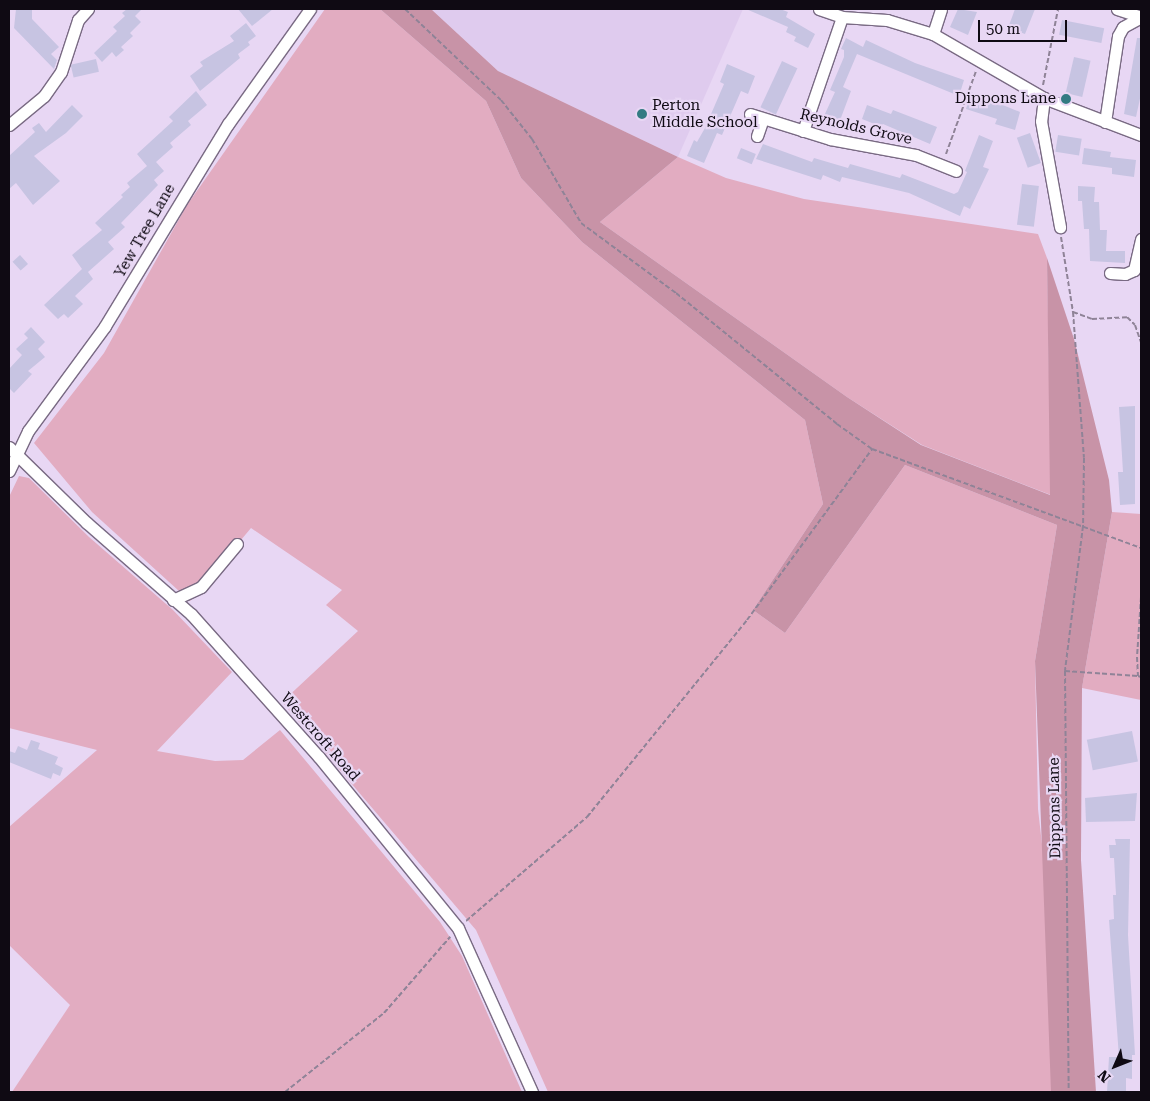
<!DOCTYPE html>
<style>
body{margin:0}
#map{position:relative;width:1150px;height:1101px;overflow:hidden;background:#e8d7f4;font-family:"Roboto Serif",serif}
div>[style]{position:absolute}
.built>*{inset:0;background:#dfcbee}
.green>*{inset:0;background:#e2acc1}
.forest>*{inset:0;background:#c893a7}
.building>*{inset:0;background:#c7c4e2;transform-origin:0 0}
.path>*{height:2px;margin-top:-1px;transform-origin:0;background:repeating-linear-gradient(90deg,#8f8397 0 5px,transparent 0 7.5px)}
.roads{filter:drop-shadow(1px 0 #796a83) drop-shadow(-1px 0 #796a83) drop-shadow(0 1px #796a83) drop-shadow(0 -1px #796a83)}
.minor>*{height:11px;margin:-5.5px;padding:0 5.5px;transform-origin:5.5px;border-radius:5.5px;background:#fff}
.dots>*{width:14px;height:14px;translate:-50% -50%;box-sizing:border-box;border:2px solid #e8d7f4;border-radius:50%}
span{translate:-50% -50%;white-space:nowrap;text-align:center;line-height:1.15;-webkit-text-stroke:4.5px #e8d7f4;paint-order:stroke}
.poi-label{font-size:15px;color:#0f0a13}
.right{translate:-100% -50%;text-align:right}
.left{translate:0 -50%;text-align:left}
.street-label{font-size:15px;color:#0f0a13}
.frame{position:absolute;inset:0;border:10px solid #0f0a13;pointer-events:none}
.north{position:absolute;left:1090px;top:1041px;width:50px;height:50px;-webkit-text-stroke:4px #e8d7f4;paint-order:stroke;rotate:226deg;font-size:14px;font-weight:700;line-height:20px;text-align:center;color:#0f0a13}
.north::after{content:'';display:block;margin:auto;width:18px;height:22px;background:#0f0a13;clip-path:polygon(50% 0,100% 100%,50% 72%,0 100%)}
.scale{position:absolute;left:978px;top:20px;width:89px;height:22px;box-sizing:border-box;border:2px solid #0f0a13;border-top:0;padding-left:6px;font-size:15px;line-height:18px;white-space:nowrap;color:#0f0a13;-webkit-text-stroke:4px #e8d7f4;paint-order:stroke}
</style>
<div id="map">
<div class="built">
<i style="clip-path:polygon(431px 9px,743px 9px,678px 157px,498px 71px)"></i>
</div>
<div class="green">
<i style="clip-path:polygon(325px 9px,380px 9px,486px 101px,521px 178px,582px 242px,805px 420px,823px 504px,753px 610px,785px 633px,905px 465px,1057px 525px,1035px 661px,1038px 809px,1050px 915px,1053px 1092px,548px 1092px,476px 930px,282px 702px,358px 631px,326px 605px,342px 590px,251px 528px,190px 601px,92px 512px,34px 443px,104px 353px,187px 205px)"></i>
<i style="clip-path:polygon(678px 157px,726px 178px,804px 199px,1038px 234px,1047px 258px,1051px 495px,922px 445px,847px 397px,600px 222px)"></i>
<i style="clip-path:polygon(19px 476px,29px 478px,89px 537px,173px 610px,232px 672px,157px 751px,215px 761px,243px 760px,280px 730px,440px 922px,462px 956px,522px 1092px,12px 1092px,70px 1005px,9px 945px,9px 827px,97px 750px,9px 728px,9px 497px)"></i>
<i style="clip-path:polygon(1112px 512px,1141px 514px,1141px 700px,1082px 688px)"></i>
</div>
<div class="forest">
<i style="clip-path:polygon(380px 9px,431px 9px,498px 71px,678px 157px,600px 222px,847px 397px,921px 445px,1050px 495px,1047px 258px,1074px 339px,1109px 480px,1112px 512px,1082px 688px,1081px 860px,1096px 1092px,1051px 1092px,1035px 661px,1057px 525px,905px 465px,785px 633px,753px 610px,823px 504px,805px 420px,582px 242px,521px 178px,486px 101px)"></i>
</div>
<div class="building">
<i style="clip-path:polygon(16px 9px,32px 9px,32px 19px,59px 47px,51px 54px,57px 60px,54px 69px,14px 28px)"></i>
<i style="clip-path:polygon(127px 9px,142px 9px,135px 16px,141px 22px,130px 33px,133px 36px,121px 47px,124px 50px,116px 57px,112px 52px,102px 62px,94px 53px,117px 31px,113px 27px,125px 16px,122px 13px)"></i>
<i style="clip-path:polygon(238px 9px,273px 9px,252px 26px)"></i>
<i style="clip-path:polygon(746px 9px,780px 9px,788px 12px,786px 17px,815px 34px,808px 48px,794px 41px,796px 37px,786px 32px,788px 27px)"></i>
<i style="clip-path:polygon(958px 9px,977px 12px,968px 35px,950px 27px)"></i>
<i style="clip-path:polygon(1015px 9px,1035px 9px,1025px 34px,1008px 28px)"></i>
<i style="left:1062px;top:20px;width:43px;height:15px;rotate:11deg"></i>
<i style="clip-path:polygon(246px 23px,256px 36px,248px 42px,250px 45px,238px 54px,240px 58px,200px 91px,190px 76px,203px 66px,200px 62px,234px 41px,230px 36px)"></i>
<i style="clip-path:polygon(846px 38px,863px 47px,866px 40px,915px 63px,964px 80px,959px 96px,857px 54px,843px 87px,851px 91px,839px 123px,824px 116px,835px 92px,830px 90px,844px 57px,844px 50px,841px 49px)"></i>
<i style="clip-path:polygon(1137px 38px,1141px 38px,1141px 94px,1136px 117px,1124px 114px)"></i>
<i style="left:1074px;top:57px;width:17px;height:37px;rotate:13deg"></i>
<i style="left:96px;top:59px;width:13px;height:26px;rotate:77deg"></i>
<i style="left:782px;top:61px;width:17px;height:51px;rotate:25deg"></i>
<i style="clip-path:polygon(727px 64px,755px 76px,748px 94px,741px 91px,722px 135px,717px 133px,704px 163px,687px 156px,694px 140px,697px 142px,705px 128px,724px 84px,720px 82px)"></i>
<i style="clip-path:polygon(196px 91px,207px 105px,188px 121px,191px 125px,170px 143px,173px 147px,156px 162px,164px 171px,154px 180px,158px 185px,121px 223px,125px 227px,108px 242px,114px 249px,88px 272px,93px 279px,75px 296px,83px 304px,68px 318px,64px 314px,58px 319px,44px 305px,82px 269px,72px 255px,102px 230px,95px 223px,123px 197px,121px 195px,130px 187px,127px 183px,147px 166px,137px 154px,173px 121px,169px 117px)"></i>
<i style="clip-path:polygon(971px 92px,1020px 112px,1015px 130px,995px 124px,997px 119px,966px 109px)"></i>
<i style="clip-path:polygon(72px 105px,83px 116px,66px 133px,34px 156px,60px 181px,33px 205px,16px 183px,9px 189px,9px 156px,35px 132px,32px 128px,39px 123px,46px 132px)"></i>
<i style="clip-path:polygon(867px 105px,891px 114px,893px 110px,937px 127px,930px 144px,883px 124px,882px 127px,862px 119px)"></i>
<i style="left:1030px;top:133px;width:32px;height:14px;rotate:70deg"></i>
<i style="clip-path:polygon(979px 135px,993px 141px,983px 167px,989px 169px,970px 209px,964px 206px,960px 216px,909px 193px,842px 177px,840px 182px,823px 175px,821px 180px,756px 159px,763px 144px,812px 162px,814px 158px,848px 168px,850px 164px,900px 178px,902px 174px,954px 194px,958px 192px,967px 172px,965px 171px)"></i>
<i style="left:1058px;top:135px;width:24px;height:17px;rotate:9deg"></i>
<i style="left:741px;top:148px;width:16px;height:11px;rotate:22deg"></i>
<i style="clip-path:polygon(1084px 148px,1111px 152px,1110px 157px,1136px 160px,1134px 177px,1112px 174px,1112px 168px,1082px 164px)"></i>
<i style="left:1022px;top:184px;width:17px;height:41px;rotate:7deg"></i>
<i style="clip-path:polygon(1078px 186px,1095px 187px,1094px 202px,1099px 202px,1100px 230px,1107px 230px,1106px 251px,1125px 251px,1125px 263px,1090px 261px,1089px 229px,1084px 229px,1082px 201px,1078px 201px)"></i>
<i style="left:20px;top:255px;width:12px;height:10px;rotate:48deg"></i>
<i style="clip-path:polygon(31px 327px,45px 342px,38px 349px,45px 357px,28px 371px,32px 374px,14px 393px,9px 388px,9px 369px,22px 355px,16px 349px,28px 338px,24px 334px)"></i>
<i style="clip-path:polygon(1135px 406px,1135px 504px,1120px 505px,1118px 472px,1123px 472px,1119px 407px)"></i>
<i style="left:1132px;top:731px;width:31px;height:46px;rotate:79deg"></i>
<i style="clip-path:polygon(31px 740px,40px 743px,38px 749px,58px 757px,55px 764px,63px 768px,60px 776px,53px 773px,51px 779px,9px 762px,9px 751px,15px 753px,18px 746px,27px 750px)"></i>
<i style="clip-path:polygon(1137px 793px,1135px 821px,1086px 822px,1085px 798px)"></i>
<i style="clip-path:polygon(1115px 839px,1130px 839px,1128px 935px,1135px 1055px,1132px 1055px,1132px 1079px,1126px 1078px,1126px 1092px,1107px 1092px,1109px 1057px,1119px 1057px,1109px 920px,1114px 919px,1113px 895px,1116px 895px,1114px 858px,1110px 858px,1109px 845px,1116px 845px)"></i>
</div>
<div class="path">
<i style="left:405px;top:9px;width:132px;rotate:43.5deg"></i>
<i style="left:501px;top:100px;width:50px;rotate:51.5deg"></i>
<i style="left:532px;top:139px;width:97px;rotate:59.7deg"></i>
<i style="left:581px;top:223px;width:118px;rotate:36.4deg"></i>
<i style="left:676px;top:293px;width:208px;rotate:39.1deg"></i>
<i style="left:837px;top:424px;width:43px;rotate:35.5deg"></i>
<i style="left:872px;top:449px;width:287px;rotate:20.2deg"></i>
<i style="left:1043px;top:85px;width:77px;rotate:-78.8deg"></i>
<i style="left:946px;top:154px;width:88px;rotate:-70.1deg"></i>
<i style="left:1061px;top:237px;width:76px;rotate:80.9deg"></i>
<i style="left:1073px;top:312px;width:146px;rotate:85.7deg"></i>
<i style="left:1084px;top:458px;width:68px;rotate:90.8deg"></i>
<i style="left:1083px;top:526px;width:146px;rotate:97.1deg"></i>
<i style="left:1065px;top:671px;width:421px;rotate:89.5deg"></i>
<i style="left:1073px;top:312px;width:20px;rotate:20deg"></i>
<i style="left:1092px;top:319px;width:35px;rotate:-3deg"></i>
<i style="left:1127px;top:317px;width:11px;rotate:45deg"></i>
<i style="left:1135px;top:325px;width:18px;rotate:71deg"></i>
<i style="left:1141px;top:597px;width:60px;rotate:93.8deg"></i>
<i style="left:1137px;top:657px;width:19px;rotate:87deg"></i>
<i style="left:1138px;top:676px;width:3px;rotate:18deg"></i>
<i style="left:1065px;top:671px;width:73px;rotate:3.9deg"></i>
<i style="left:466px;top:921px;width:160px;rotate:-40.7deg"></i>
<i style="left:587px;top:817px;width:254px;rotate:-50.9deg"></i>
<i style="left:747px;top:620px;width:212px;rotate:-53.8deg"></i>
<i style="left:285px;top:1092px;width:127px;rotate:-38.6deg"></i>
<i style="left:384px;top:1013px;width:101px;rotate:-49deg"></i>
</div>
<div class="roads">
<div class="minor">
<i style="left:819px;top:9px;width:24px;rotate:19deg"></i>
<i style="left:842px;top:17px;width:45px;rotate:3.8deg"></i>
<i style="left:887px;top:20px;width:48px;rotate:16.9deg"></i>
<i style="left:933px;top:34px;width:128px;rotate:30deg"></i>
<i style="left:1044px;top:98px;width:104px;rotate:20.9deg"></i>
<i style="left:1117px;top:9px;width:25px;rotate:18deg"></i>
<i style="left:933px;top:34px;width:26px;rotate:-72deg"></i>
<i style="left:1044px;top:98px;width:23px;rotate:97deg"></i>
<i style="left:1041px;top:121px;width:108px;rotate:79.8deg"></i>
<i style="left:750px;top:114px;width:84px;rotate:17.4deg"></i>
<i style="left:830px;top:139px;width:87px;rotate:10.5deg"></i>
<i style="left:916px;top:155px;width:43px;rotate:21.8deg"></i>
<i style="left:1105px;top:122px;width:87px;rotate:-81.4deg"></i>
<i style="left:1118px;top:36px;width:10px;rotate:-61deg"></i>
<i style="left:1123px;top:27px;width:21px;rotate:-29deg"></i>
<i style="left:9px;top:125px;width:45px;rotate:-39.6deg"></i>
<i style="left:44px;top:96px;width:29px;rotate:-55deg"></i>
<i style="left:61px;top:72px;width:55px;rotate:-71.9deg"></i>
<i style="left:78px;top:20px;width:15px;rotate:-48deg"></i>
<i style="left:803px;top:131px;width:120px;rotate:-71.1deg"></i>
<i style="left:757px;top:136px;width:18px;rotate:-71deg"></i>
<i style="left:1110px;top:273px;width:15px;rotate:4deg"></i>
<i style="left:1125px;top:274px;width:10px;rotate:-24deg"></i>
<i style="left:1134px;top:270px;width:32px;rotate:-77deg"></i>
<i style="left:9px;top:447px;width:109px;rotate:44.3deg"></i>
<i style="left:87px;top:523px;width:138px;rotate:41.2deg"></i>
<i style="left:191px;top:614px;width:192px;rotate:48.2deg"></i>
<i style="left:319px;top:757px;width:220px;rotate:50.9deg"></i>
<i style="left:458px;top:928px;width:180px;rotate:65.7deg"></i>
<i style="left:9px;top:471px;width:44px;rotate:-64.6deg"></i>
<i style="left:28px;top:431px;width:130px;rotate:-53.7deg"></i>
<i style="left:105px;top:326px;width:237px;rotate:-58.7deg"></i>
<i style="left:228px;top:124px;width:141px;rotate:-54.5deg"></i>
<i style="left:173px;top:600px;width:31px;rotate:-25deg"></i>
<i style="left:201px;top:587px;width:56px;rotate:-50.1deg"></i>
</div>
</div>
<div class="dots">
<i style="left:1066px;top:99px;background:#337b83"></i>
<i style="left:642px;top:114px;background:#337b83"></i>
</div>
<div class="poi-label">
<span class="right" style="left:1056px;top:99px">Dippons Lane</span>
<span class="left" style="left:652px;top:114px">Perton<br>Middle School</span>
</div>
<div class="street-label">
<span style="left:856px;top:127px;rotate:13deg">Reynolds Grove</span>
<span style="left:145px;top:231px;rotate:-60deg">Yew Tree Lane</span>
<span style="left:320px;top:737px;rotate:49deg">Westcroft Road</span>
<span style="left:1055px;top:808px;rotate:-91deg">Dippons Lane</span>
</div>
<div class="frame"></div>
<div class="north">N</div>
<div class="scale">50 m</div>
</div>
